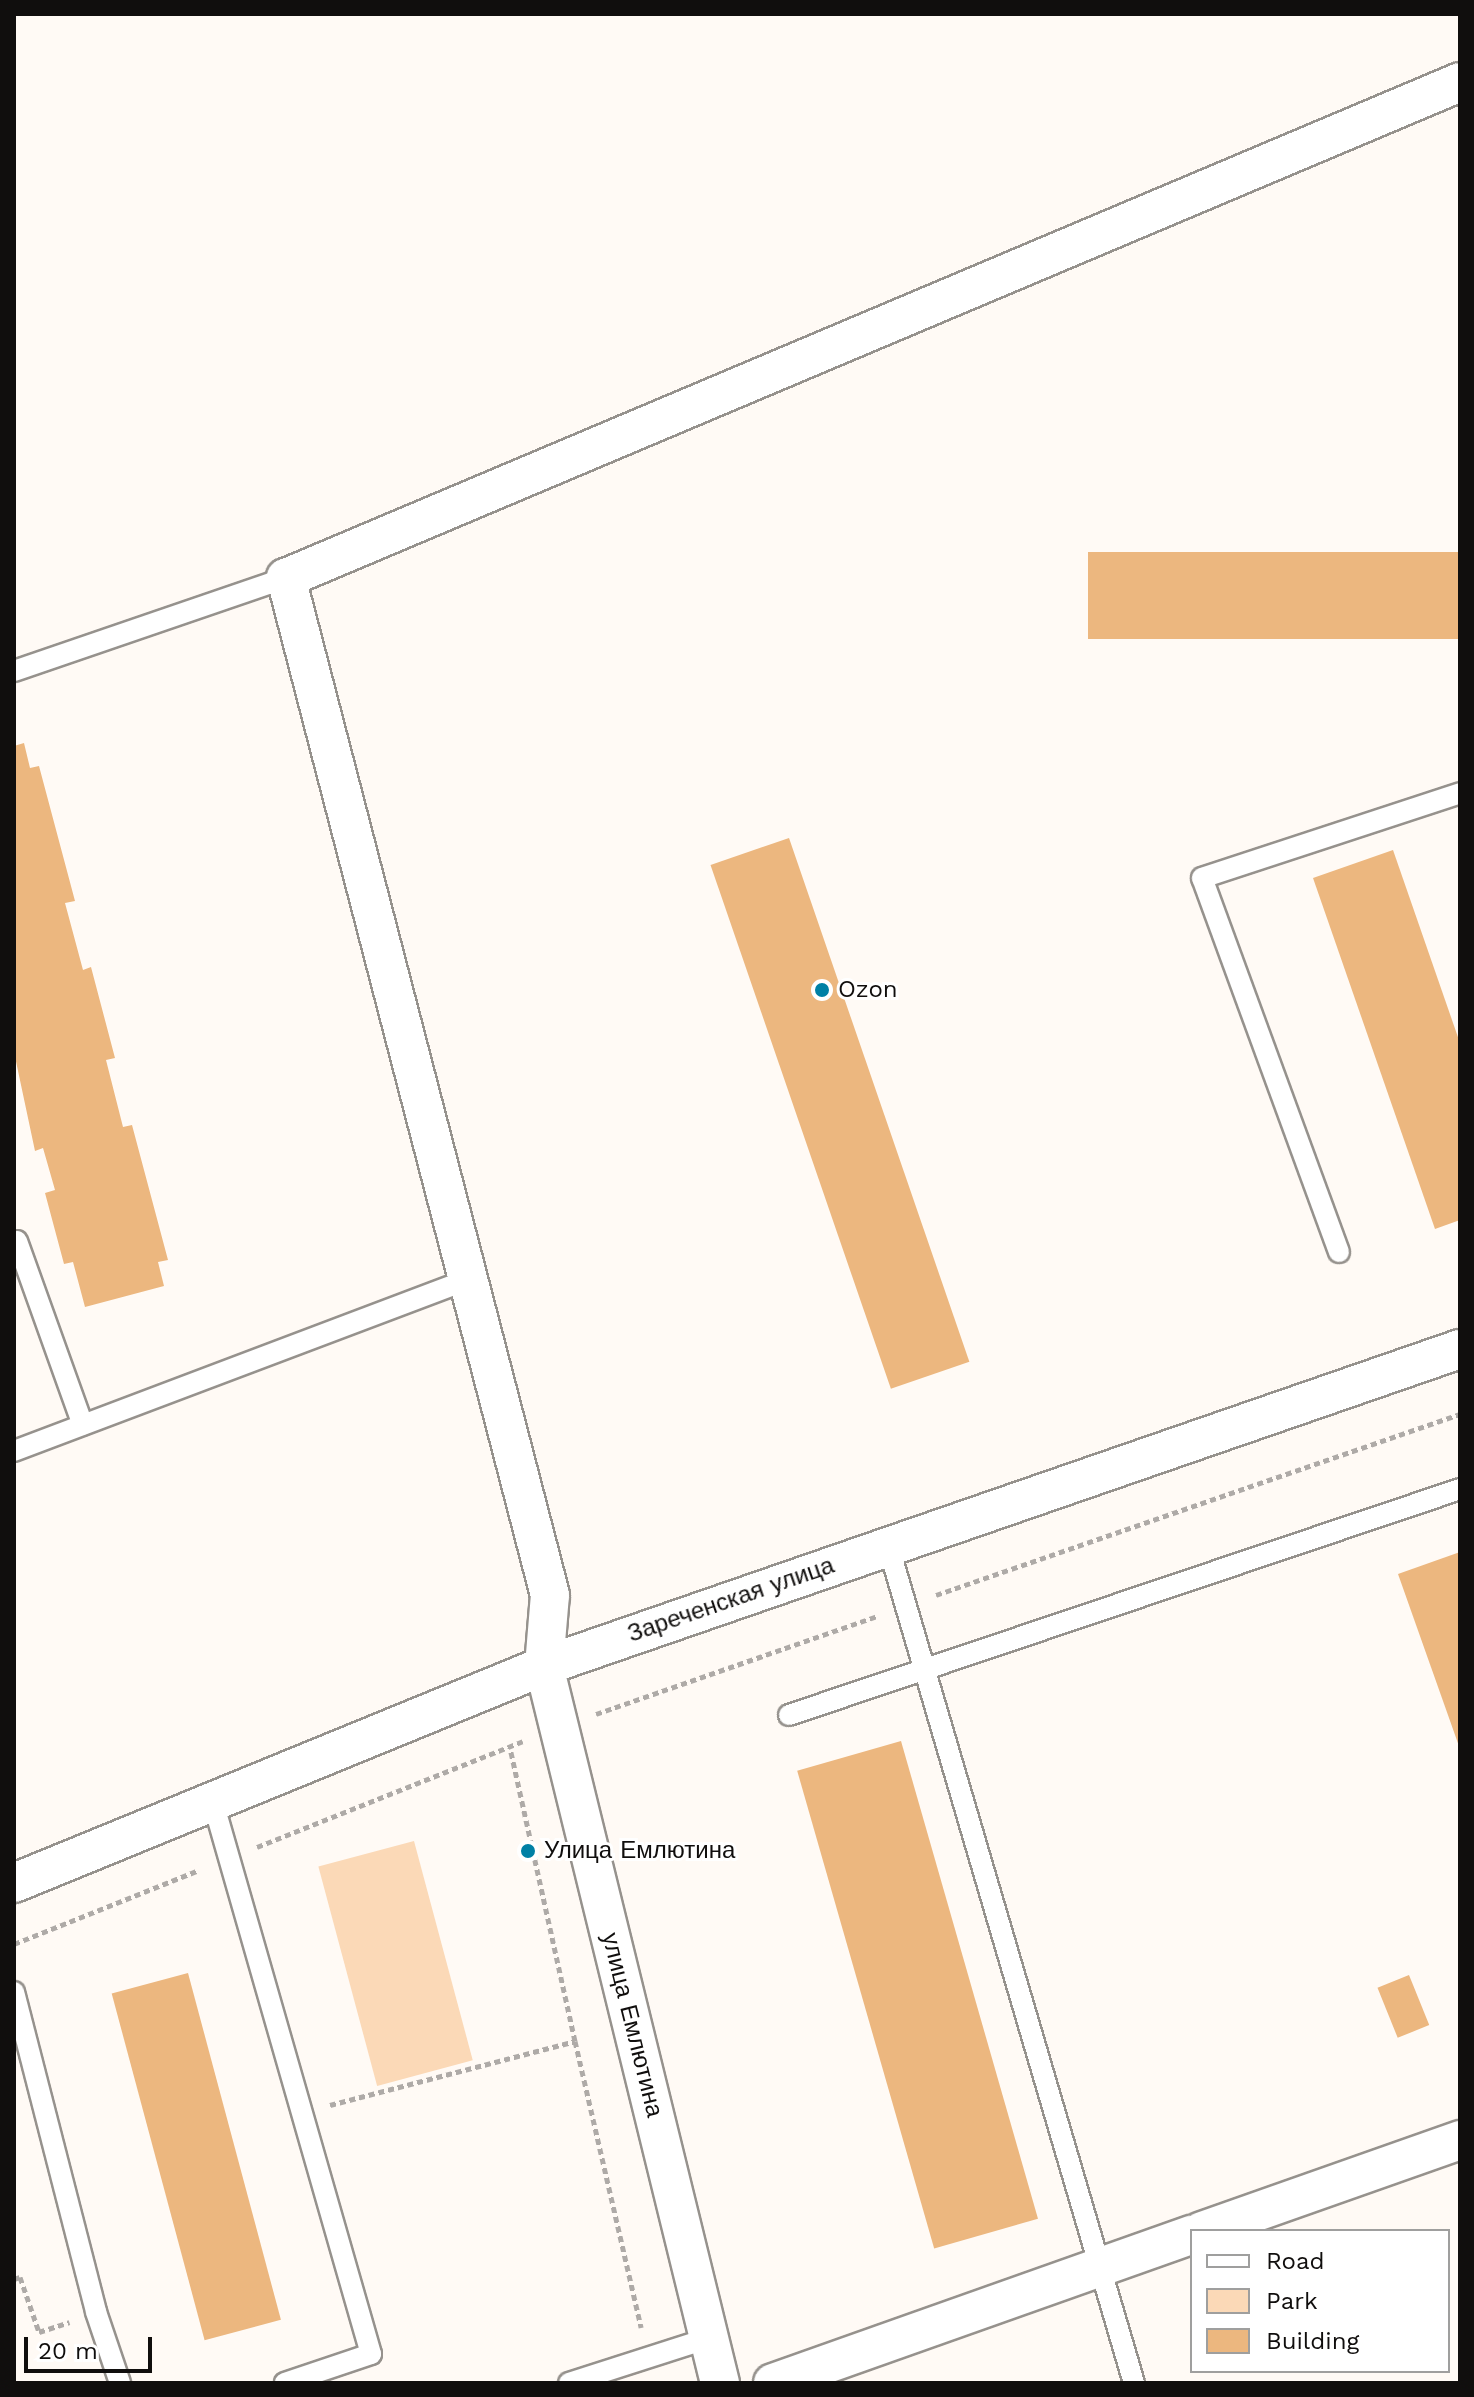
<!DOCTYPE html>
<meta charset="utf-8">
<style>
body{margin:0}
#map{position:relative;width:1474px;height:2397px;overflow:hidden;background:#fffaf5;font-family:"Work Sans",sans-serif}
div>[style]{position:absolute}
.green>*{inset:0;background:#fbd9b7;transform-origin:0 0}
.building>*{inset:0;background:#ecb77f;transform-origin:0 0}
.path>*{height:5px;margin-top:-2.5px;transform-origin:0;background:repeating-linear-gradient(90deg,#aeaaa7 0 6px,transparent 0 10px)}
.roads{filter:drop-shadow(2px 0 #96928d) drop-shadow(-2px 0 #96928d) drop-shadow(0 2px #96928d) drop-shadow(0 -2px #96928d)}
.service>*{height:20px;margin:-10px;padding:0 10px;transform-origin:10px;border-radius:10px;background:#fff}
.minor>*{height:38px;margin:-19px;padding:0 19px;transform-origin:19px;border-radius:19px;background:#fff}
.dots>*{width:22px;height:22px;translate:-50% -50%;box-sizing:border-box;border:4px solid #fff;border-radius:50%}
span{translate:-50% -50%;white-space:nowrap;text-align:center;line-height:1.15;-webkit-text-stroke:6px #fff;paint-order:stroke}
.poi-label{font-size:24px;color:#100e0d}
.left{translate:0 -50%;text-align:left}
.street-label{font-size:24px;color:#100e0d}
.frame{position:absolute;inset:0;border:16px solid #100e0d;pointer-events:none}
.legend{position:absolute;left:1190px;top:2229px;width:260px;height:144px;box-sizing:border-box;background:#fff;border:2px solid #9f9f9e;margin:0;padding:10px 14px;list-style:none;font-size:24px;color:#100e0d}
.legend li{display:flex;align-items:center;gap:16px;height:40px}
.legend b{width:40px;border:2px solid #9f9f9e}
.scale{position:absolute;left:24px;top:2337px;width:128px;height:36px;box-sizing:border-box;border:4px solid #100e0d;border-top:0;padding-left:10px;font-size:24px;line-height:28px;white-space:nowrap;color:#100e0d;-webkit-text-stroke:6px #fff;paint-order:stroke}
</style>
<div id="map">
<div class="green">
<i style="left:414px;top:1841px;width:227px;height:99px;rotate:75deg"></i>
</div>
<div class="building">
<i style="left:1460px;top:552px;width:87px;height:372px;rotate:90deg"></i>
<i style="clip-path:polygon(24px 743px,30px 768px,39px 766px,75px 901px,65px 903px,83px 970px,91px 967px,115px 1058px,106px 1060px,123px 1127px,132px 1125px,168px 1260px,158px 1262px,164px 1286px,85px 1307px,73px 1262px,64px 1264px,45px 1193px,55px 1190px,43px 1148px,35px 1151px,14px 1052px,14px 746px)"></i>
<i style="left:789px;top:838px;width:554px;height:83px;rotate:71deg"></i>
<i style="clip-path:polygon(1393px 850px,1460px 1043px,1460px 1220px,1435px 1229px,1313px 878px)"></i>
<i style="clip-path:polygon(1460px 1552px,1460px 1749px,1398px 1574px)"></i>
<i style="left:901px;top:1741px;width:497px;height:108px;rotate:74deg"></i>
<i style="left:188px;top:1973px;width:359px;height:79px;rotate:75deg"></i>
<i style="left:1409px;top:1975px;width:54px;height:34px;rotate:68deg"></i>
</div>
<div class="path">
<i style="left:936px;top:1595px;width:554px;rotate:-19.06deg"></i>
<i style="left:596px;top:1714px;width:298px;rotate:-19.2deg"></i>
<i style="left:257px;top:1847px;width:286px;rotate:-21.7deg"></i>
<i style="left:14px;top:1944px;width:199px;rotate:-21.8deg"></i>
<i style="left:575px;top:2041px;width:294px;rotate:77deg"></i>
<i style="left:330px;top:2105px;width:253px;rotate:-14.6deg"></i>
<i style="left:575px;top:2041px;width:301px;rotate:-102.5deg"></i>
<i style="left:14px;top:2279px;width:6px;rotate:-18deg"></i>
<i style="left:20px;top:2277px;width:58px;rotate:70.9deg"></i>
<i style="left:39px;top:2332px;width:32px;rotate:-18deg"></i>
</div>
<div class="roads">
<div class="service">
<i style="left:14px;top:671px;width:287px;rotate:-18.9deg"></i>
<i style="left:17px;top:1241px;width:195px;rotate:70.3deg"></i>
<i style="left:1339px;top:1252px;width:398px;rotate:-110.1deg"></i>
<i style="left:1202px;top:878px;width:272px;rotate:-18.2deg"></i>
<i style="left:14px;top:1451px;width:485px;rotate:-20.7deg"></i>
<i style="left:888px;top:1545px;width:873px;rotate:73.64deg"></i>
<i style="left:789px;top:1715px;width:708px;rotate:-18.61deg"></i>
<i style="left:213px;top:1802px;width:574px;rotate:74.03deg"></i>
<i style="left:371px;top:2354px;width:91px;rotate:161.4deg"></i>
<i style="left:14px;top:1992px;width:330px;rotate:75.6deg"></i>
<i style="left:96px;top:2312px;width:75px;rotate:71.3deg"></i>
<i style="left:569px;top:2383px;width:147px;rotate:-17.8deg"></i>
</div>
<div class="minor">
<i style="left:14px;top:1883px;width:573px;rotate:-22.27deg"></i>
<i style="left:544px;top:1666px;width:969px;rotate:-19.09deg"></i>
<i style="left:1202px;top:2231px;width:274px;rotate:-19.4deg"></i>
<i style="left:720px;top:2383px;width:738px;rotate:-103.79deg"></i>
<i style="left:544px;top:1666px;width:71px;rotate:-85.2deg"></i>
<i style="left:550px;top:1595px;width:1051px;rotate:-104.55deg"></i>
<i style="left:286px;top:578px;width:1274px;rotate:-22.9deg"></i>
<i style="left:773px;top:2383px;width:444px;rotate:-19.5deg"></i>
</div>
</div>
<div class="dots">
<i style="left:822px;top:990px;background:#0080a5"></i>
<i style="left:528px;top:1851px;background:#0080a5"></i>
</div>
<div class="poi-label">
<span class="left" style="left:838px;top:990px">Ozon</span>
<span class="left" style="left:544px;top:1851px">Улица Емлютина</span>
</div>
<div class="street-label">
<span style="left:731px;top:1600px;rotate:-19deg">Зареченская улица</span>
<span style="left:632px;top:2025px;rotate:76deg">улица Емлютина</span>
</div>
<div class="frame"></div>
<ul class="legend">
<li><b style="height:10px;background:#fff"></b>Road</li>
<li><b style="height:22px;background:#fbd9b7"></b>Park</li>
<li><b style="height:22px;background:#ecb77f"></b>Building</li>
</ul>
<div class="scale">20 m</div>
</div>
